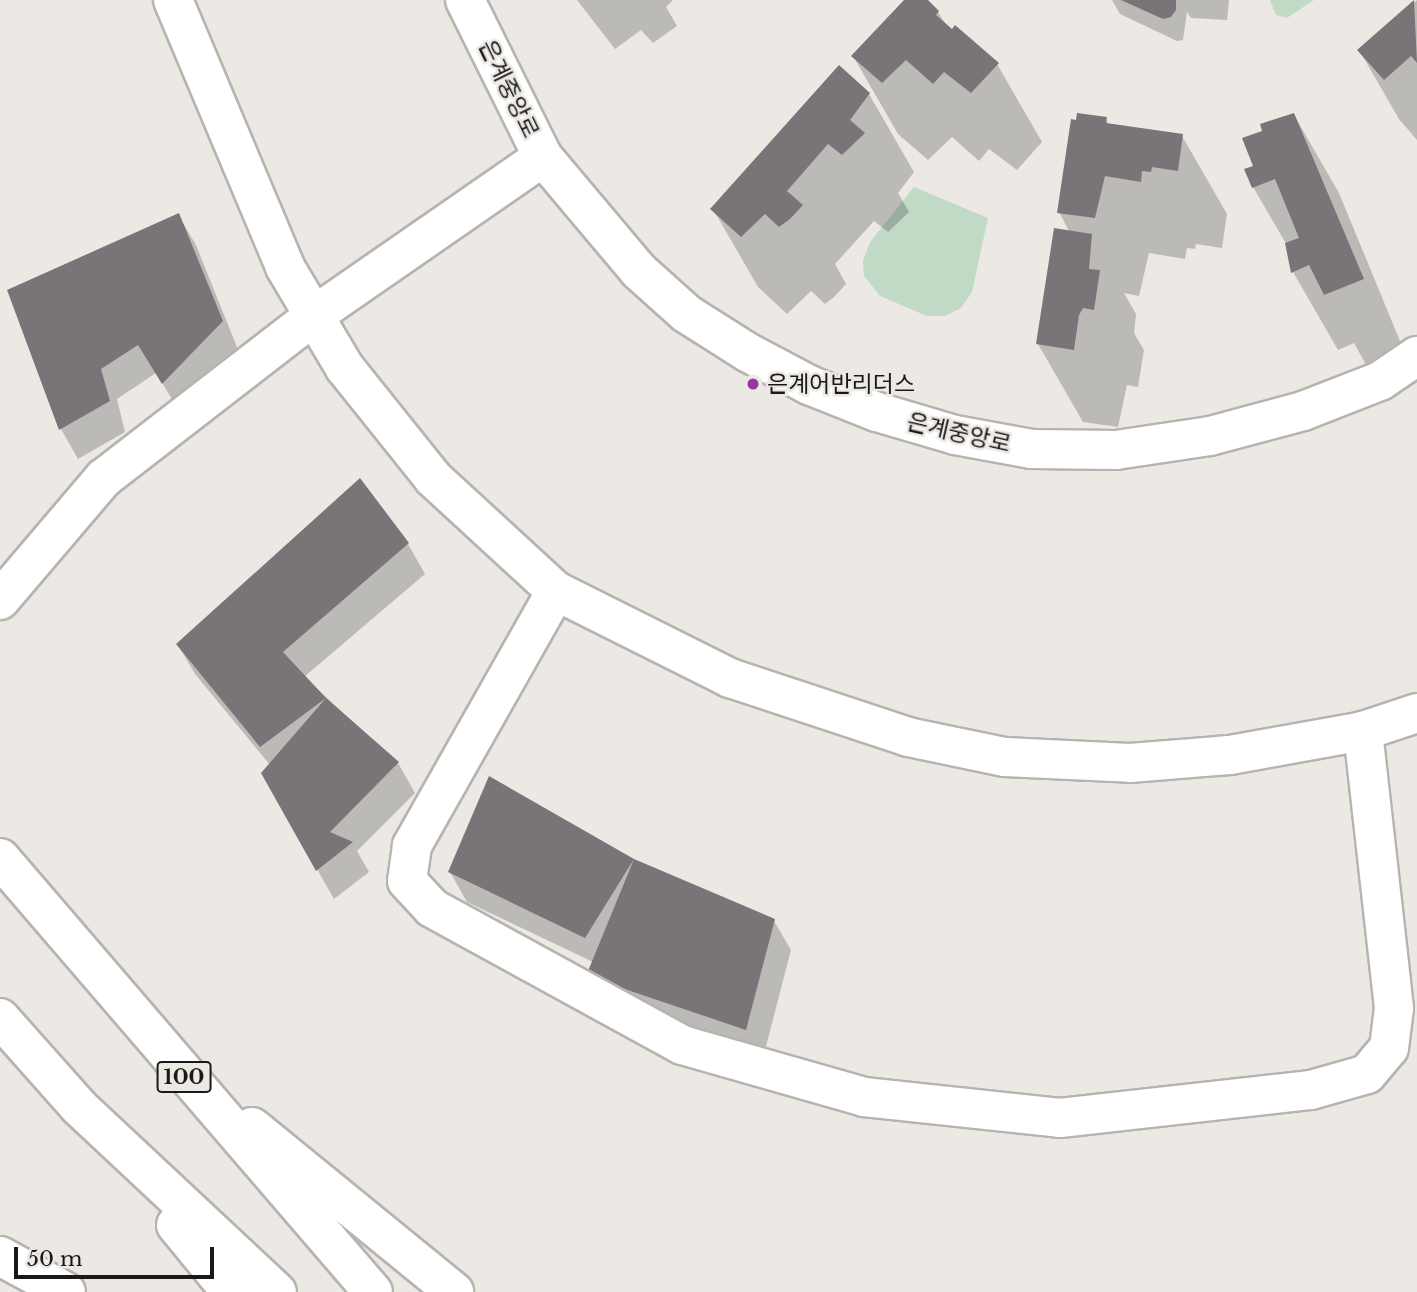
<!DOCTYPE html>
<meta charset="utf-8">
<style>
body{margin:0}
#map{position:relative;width:1417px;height:1292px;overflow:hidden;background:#ece9e4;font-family:"Libre Baskerville","Noto Sans KR",serif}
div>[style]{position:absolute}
.green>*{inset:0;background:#c0dac6}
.shadow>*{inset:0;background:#0003}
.building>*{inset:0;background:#797477}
.roads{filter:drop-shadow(2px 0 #b7b4b0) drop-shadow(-2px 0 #b7b4b0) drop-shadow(0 2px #b7b4b0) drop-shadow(0 -2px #b7b4b0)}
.minor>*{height:38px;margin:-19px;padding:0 19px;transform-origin:19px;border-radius:19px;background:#fff}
.highway>*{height:38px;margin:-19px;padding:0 19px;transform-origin:19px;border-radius:19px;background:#fff}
.dots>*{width:19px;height:19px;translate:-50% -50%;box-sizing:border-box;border:4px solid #ece9e4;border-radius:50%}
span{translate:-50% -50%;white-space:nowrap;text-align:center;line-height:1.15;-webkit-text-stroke:5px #ece9e4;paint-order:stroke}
.shield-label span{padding:2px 5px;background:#ece9e4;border:2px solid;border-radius:5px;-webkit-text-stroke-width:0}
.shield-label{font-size:21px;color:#1b1918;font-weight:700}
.street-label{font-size:23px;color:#1b1918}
.poi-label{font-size:23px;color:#1b1918}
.left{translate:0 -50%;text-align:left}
.scale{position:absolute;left:14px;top:1247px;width:200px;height:32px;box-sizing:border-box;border:4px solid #1b1918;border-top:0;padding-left:9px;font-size:21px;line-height:24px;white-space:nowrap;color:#1b1918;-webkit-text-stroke:5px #ece9e4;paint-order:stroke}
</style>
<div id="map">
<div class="green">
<i style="clip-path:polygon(1270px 0,1314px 0,1287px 18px,1276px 15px)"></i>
<i style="clip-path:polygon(914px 187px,988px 218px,972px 292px,961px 308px,945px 316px,927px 316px,880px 296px,864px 276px,863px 261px,870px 242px)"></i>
</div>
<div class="shadow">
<i style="clip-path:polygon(577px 0,673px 0,666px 7px,677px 26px,653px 43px,641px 30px,615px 49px)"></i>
<i style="clip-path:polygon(906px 0,922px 0,938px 12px,947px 26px,997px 64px,1042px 142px,1017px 170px,989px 149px,979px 161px,952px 137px,928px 160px,898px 134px,853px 56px)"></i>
<i style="clip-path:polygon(1112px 0,1229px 0,1227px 20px,1191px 18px,1187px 12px,1183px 40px,1177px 41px,1120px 14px)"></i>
<i style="clip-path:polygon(1417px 0,1417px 140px,1399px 119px,1359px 50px)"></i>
<i style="clip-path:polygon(869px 94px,914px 172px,898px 193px,909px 212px,888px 232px,874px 221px,835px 264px,846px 284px,834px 297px,825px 304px,811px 291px,787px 314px,758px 287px,713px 209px)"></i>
<i style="clip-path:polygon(1294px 115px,1339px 193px,1407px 358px,1370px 372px,1354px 343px,1338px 350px,1293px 272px,1288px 247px,1253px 187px,1265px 132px)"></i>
<i style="clip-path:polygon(1106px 119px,1109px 125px,1182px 136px,1227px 214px,1222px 248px,1196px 244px,1195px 249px,1187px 248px,1185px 259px,1149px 253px,1139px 296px,1124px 293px,1136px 314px,1134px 333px,1144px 350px,1138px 387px,1127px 385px,1118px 427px,1083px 422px,1038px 344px,1070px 233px,1059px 212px)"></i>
<i style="clip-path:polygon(179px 216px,196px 245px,239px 352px,180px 412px,156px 373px,117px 399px,125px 432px,78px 459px,61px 429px,9px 291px)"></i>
<i style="clip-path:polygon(408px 544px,425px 574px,304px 677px,398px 763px,415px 793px,357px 851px,369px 872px,334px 899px,263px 774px,270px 765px,195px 674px,178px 645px)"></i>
<i style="clip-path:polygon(490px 779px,633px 860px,774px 921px,791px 950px,763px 1058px,605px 1005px,593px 962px,467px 902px,450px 872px)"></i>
</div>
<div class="building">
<i style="clip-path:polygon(904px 0,928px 0,939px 11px,936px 15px,952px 29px,955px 25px,999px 63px,971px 93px,944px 72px,933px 84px,906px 60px,882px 83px,851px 56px)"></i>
<i style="clip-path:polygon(1121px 0,1176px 0,1176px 10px,1171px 17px,1163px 19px)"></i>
<i style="clip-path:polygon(1414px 0,1417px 63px,1411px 56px,1384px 80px,1357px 50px)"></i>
<i style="clip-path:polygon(839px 65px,870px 93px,850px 120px,865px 133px,842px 155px,828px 144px,787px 191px,803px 205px,790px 219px,779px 227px,765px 214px,741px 237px,710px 209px)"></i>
<i style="clip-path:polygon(1077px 113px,1107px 117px,1106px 123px,1183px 134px,1178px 171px,1152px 167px,1151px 172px,1142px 171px,1141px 182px,1105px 176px,1095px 218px,1057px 213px,1071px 119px,1076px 120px)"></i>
<i style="clip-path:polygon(1294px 113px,1364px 279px,1324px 295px,1309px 265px,1291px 273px,1285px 243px,1299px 238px,1275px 179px,1252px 188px,1244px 169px,1253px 166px,1242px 138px,1262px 131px,1260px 124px)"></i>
<i style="clip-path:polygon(179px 213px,223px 321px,162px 384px,138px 345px,101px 369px,110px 401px,59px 430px,7px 290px)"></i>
<i style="clip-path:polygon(1054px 228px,1092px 234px,1089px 269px,1100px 270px,1094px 310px,1083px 308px,1079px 315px,1074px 350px,1036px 344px)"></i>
<i style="clip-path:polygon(360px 478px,409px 543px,283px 652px,326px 698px,260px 747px,176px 644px)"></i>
<i style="clip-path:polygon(326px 698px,399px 762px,330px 832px,353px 842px,316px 871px,261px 773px)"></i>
<i style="clip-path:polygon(489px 776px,634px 859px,585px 938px,448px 872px)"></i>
<i style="clip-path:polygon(634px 859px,775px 919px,746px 1030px,586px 976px)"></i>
</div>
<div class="roads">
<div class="minor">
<i style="left:173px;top:0;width:290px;rotate:67.2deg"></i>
<i style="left:285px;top:267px;width:117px;rotate:59.3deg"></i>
<i style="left:345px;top:368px;width:141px;rotate:51.3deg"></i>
<i style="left:433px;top:478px;width:167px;rotate:42.6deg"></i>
<i style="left:556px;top:591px;width:195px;rotate:26.6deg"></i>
<i style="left:730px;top:678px;width:188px;rotate:18.3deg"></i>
<i style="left:908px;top:737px;width:99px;rotate:11.7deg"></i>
<i style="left:1005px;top:757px;width:125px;rotate:2.7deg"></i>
<i style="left:1130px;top:763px;width:100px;rotate:-4.6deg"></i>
<i style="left:1230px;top:755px;width:135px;rotate:-10.2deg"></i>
<i style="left:1363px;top:731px;width:57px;rotate:-18.4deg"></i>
<i style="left:465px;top:0;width:175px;rotate:63.6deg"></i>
<i style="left:543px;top:157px;width:149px;rotate:49.9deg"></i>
<i style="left:639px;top:271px;width:64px;rotate:41.9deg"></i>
<i style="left:687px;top:314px;width:71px;rotate:32.3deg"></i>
<i style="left:747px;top:352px;width:70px;rotate:28deg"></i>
<i style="left:809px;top:385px;width:73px;rotate:21.7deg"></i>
<i style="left:877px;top:412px;width:81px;rotate:16.4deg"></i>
<i style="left:955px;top:435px;width:78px;rotate:10.3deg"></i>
<i style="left:1032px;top:449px;width:84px;rotate:0.7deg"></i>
<i style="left:1116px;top:450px;width:95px;rotate:-8.5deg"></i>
<i style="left:1210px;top:436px;width:96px;rotate:-15deg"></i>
<i style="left:1303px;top:411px;width:83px;rotate:-21.3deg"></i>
<i style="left:1380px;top:381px;width:45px;rotate:-34deg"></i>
<i style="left:556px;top:591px;width:293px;rotate:119.5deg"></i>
<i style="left:412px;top:846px;width:35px;rotate:98deg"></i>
<i style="left:407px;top:881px;width:37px;rotate:47deg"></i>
<i style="left:432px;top:908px;width:285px;rotate:28.7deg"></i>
<i style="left:682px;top:1045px;width:189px;rotate:15.9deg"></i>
<i style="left:864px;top:1097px;width:197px;rotate:6.1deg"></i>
<i style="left:1060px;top:1118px;width:253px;rotate:-6.4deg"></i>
<i style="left:1311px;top:1090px;width:58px;rotate:-15.9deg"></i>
<i style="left:1367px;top:1074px;width:34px;rotate:-50deg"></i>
<i style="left:1389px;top:1048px;width:40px;rotate:-82.9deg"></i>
<i style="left:1394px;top:1008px;width:279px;rotate:-96.4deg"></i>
<i style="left:0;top:600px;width:160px;rotate:-49.6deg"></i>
<i style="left:104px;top:478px;width:268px;rotate:-37.7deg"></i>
<i style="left:316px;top:314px;width:276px;rotate:-34.7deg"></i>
<i style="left:0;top:1256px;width:75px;rotate:28.6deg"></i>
</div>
<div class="highway">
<i style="left:0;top:858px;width:572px;rotate:49.32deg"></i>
<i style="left:0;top:1018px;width:119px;rotate:48.4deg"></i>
<i style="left:79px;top:1107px;width:271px;rotate:43.1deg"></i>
<i style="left:252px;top:1127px;width:261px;rotate:39.2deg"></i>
<i style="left:176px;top:1225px;width:87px;rotate:50.6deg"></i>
</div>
</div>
<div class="dots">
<i style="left:753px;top:384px;background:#9a379e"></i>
</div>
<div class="shield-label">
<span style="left:184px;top:1077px">100</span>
</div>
<div class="street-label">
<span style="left:509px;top:89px;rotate:64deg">은계중앙로</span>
<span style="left:959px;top:433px;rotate:13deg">은계중앙로</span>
</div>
<div class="poi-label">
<span class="left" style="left:767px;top:384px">은계어반리더스</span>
</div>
<div class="scale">50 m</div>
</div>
